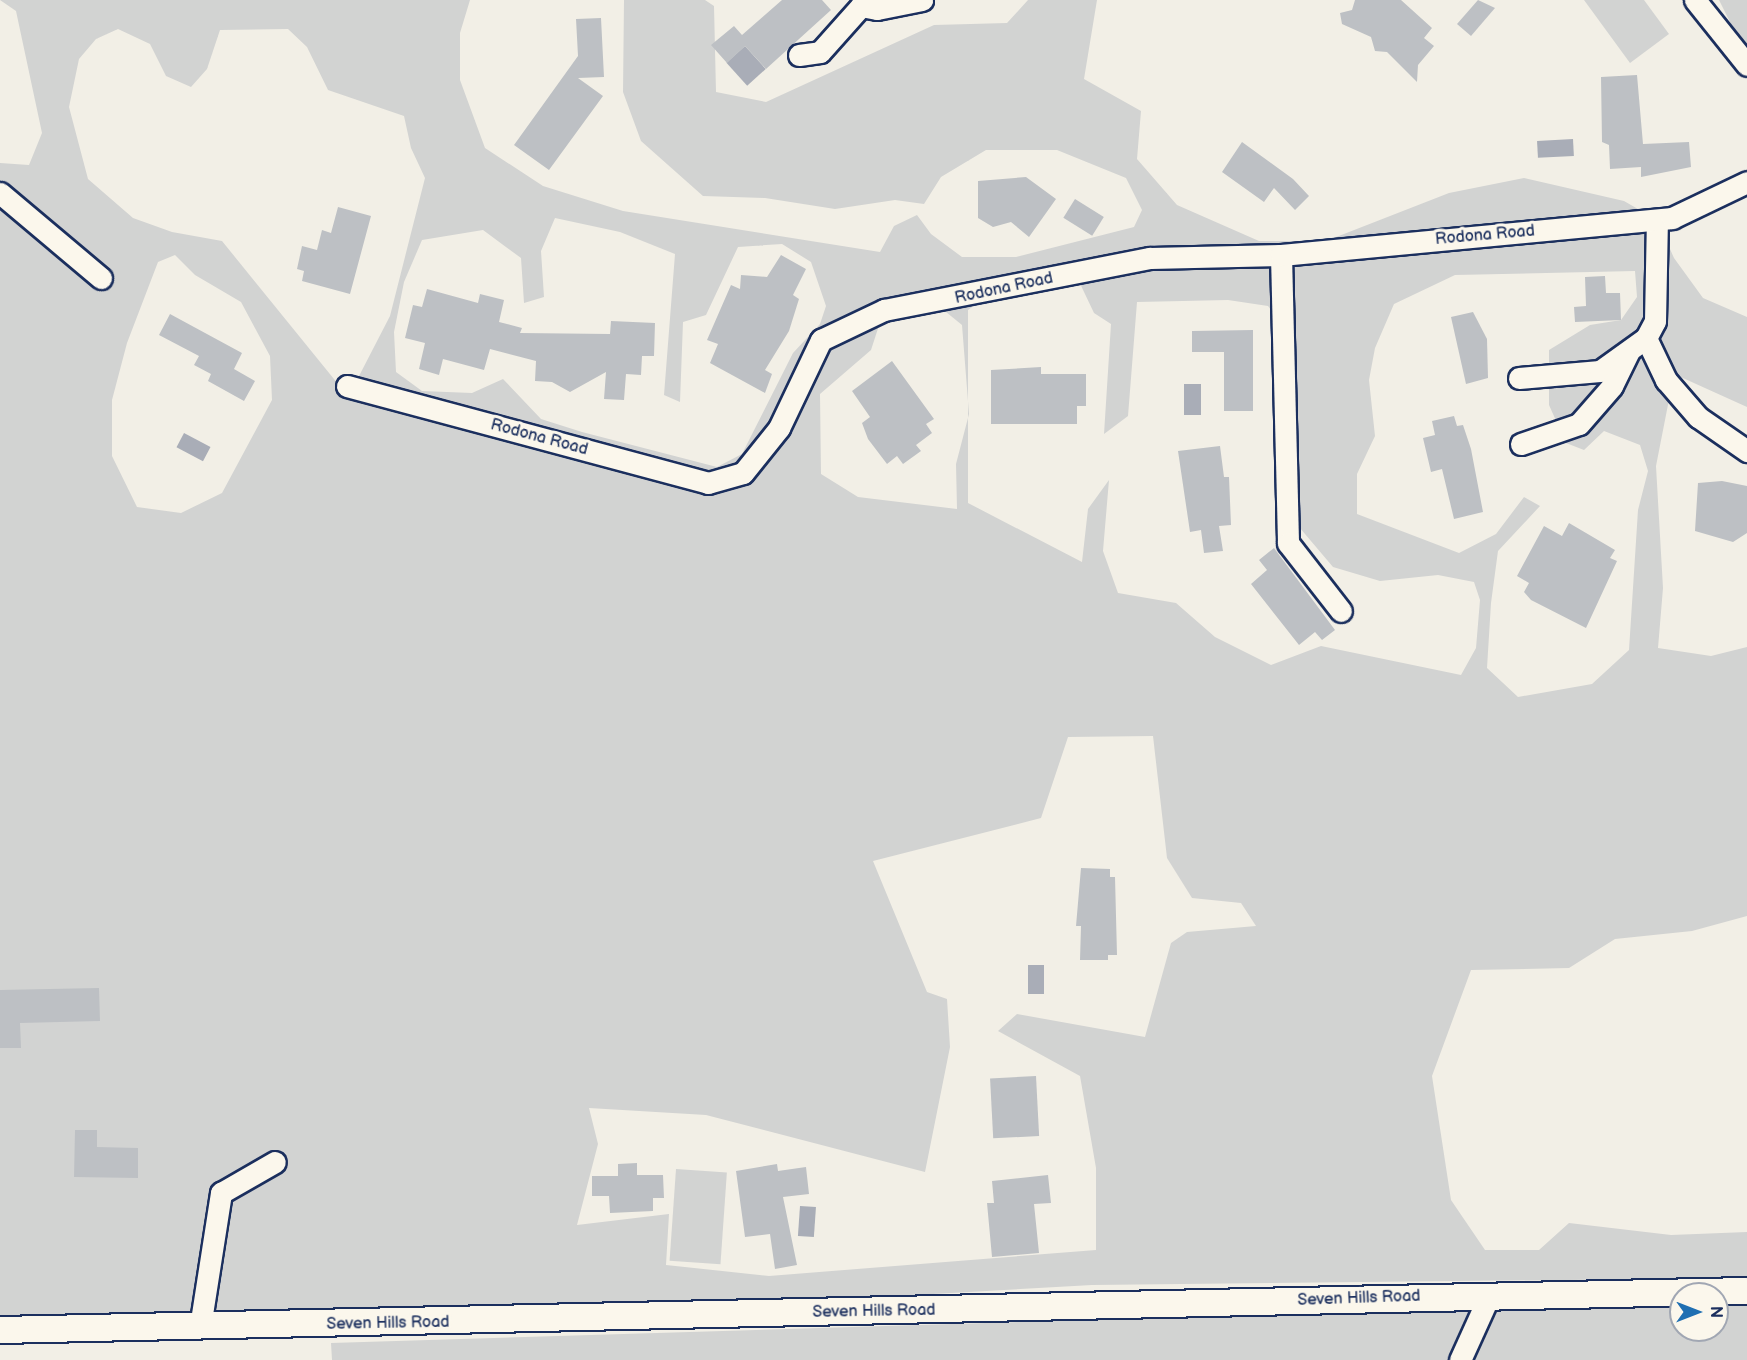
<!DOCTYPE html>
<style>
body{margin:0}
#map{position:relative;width:1747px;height:1360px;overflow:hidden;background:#f2efe6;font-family:"Balsamiq Sans",sans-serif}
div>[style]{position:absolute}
.green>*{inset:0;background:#d2d3d2;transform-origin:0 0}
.water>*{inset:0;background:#a9adb7;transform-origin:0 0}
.building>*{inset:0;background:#bdc0c4;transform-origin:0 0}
.roads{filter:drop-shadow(2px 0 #1b2f5e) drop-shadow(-2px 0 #1b2f5e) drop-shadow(0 2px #1b2f5e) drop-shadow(0 -2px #1b2f5e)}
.minor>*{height:21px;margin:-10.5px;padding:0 10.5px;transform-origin:10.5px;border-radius:10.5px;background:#fbf7ec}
.major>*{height:26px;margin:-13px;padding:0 13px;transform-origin:13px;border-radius:13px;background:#fbf7ec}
span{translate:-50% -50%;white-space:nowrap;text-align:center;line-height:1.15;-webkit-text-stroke:6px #fbf7ec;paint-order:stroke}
.street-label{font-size:16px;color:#1b2f5e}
.north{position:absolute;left:1669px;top:1282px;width:60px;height:60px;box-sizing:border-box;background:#fbf7ec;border:2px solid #a1a7b3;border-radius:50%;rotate:90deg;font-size:16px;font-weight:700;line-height:24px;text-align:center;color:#1b2f5e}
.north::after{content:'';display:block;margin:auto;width:21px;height:27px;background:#1f6fb2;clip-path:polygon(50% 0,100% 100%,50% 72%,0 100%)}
</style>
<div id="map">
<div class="green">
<i style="clip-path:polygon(evenodd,0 0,470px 0,460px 33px,460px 80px,485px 148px,543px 186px,623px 211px,880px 252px,894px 226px,917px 215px,931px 234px,962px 257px,1016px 257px,1134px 227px,1142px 210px,1126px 178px,1057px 150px,986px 150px,941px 177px,924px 204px,895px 200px,835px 209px,765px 198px,703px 196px,641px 141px,623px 92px,624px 0,705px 0,714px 6px,716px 92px,766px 102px,934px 25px,1007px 23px,1028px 0,1097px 0,1084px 79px,1141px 111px,1137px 159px,1177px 205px,1259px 241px,1326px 241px,1449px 193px,1524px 178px,1624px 201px,1657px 220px,1674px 258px,1703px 298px,1747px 317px,1747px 407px,1674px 374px,1656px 466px,1663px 588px,1658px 648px,1711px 656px,1747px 647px,1747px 916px,1692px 931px,1615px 939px,1569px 968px,1471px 970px,1432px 1076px,1451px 1200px,1485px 1250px,1539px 1250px,1569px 1223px,1671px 1235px,1747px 1232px,1747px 1278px,1092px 1285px,772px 1303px,0 1321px,0 163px,29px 165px,42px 133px,16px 11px,0 0,118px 29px,150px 44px,166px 76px,191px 87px,207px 69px,220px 30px,288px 29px,307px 47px,328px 90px,404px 116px,411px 148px,425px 178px,390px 316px,358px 378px,338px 384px,222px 241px,172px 232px,133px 218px,88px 179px,69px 107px,79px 59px,96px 39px,118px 29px,0 0,555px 218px,620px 232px,675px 254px,664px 395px,680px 402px,683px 322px,706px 315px,738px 247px,782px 244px,811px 262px,826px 306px,820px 324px,793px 353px,742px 454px,717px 467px,582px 432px,541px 419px,503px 379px,472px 393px,422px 391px,396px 372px,394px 332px,404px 282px,422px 240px,483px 230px,521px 258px,524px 303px,544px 297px,541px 251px,555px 218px,0 0,175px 255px,195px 275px,241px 302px,270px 356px,272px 400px,222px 493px,181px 513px,137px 507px,112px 456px,112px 400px,127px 343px,158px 262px,175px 255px,0 0,1635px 271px,1637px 297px,1621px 320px,1590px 325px,1549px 350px,1549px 405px,1566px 443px,1584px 450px,1604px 431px,1640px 445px,1648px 471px,1638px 510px,1629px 650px,1592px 684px,1518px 697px,1487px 668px,1491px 603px,1498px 551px,1540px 506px,1524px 497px,1496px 534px,1459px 553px,1357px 514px,1357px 474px,1375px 436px,1369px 380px,1375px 348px,1394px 304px,1455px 275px,1635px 271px,0 0,1075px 273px,1094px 313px,1111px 324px,1104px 434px,1128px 416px,1137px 302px,1228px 300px,1268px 306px,1284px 327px,1294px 521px,1333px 567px,1380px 581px,1438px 575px,1474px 582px,1480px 600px,1476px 648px,1461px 675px,1321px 646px,1271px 665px,1215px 637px,1176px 603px,1118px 593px,1103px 551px,1109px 480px,1088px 509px,1082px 562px,968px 503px,968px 310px,991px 293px,1075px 273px,0 0,935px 303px,962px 325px,969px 414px,956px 464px,957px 509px,858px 497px,821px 474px,820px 394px,871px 350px,884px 310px,935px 303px,0 0,1153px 736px,1167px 858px,1192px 898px,1241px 903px,1256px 926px,1187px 932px,1171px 943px,1145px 1037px,1017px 1014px,998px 1031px,1080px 1076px,1096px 1168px,1096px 1250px,769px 1276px,666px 1265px,669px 1214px,577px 1225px,598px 1144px,589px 1108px,706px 1115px,925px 1172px,950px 1047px,947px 999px,927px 992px,873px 861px,1041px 818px,1068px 737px,1153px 736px)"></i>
<i style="clip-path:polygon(1584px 0,1644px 0,1669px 34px,1630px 63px)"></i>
<i style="clip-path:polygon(1719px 0,1747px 0,1747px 51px,1741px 44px)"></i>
<i style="left:676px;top:1169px;width:51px;height:92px;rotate:4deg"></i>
<i style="clip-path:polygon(1568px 1305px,1681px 1305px,1681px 1330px,1717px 1330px,1717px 1305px,1747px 1305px,1747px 1360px,332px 1360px,331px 1343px)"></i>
</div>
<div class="water">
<i style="left:745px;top:46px;width:31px;height:25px;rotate:48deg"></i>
<i style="left:1573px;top:139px;width:17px;height:36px;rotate:87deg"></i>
<i style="left:1184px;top:384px;width:17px;height:31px"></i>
<i style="left:184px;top:433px;width:30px;height:16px;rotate:28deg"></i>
<i style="left:1028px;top:965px;width:16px;height:29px"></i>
<i style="left:800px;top:1206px;width:16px;height:30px;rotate:4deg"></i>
</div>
<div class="building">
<i style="clip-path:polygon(782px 0,822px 0,831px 10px,766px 69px,745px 46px,727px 63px,711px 45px,734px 26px,742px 35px)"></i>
<i style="clip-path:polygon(1355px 0,1401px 0,1432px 28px,1424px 38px,1434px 46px,1418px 65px,1417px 82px,1387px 52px,1375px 51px,1371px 37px,1342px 24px,1340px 13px,1352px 10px)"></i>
<i style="clip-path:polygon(1478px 0,1495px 8px,1471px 36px,1457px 24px)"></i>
<i style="clip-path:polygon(601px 18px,604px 77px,578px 78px,603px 96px,549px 170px,514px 145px,578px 56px,576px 19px)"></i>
<i style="clip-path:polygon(1637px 75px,1643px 144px,1689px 142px,1691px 167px,1641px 177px,1641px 167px,1610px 169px,1609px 145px,1602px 142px,1601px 77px)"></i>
<i style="clip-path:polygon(1242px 142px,1293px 179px,1309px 196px,1295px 210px,1274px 188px,1264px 202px,1222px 172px)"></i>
<i style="clip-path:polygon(1026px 177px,1056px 199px,1029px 237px,1011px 222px,993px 227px,978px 218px,978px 181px)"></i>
<i style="left:1075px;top:199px;width:34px;height:22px;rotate:32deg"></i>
<i style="clip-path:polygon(338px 207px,371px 216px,350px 294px,302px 281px,304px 271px,297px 269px,302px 246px,317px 250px,322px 230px,331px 233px)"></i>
<i style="clip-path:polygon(781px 255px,806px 269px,793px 295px,799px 299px,789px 331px,765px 370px,772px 374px,765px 393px,710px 363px,718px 344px,707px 340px,731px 285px,740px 289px,741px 275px,767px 277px)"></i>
<i style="clip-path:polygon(1605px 276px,1606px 293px,1620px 293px,1621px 320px,1575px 322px,1574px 307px,1586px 306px,1585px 277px)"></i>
<i style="clip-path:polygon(427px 289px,478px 303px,480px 294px,504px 300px,499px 322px,522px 328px,520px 333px,610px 334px,611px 321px,655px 323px,654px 356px,642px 356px,641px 375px,626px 374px,624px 400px,604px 399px,606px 372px,570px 392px,552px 382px,535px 381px,536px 361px,490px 349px,484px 370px,443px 359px,439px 375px,419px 369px,425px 343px,405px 338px,413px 305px,422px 307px)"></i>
<i style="clip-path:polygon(1473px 312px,1487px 339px,1488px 378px,1466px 384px,1451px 317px)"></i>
<i style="clip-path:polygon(170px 314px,242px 353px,234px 369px,255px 381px,244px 401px,208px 381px,211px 374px,194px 365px,199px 356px,159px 335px)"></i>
<i style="clip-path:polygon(1253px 330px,1253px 411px,1224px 411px,1224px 352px,1192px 352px,1192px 331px)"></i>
<i style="clip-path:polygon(892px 361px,934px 419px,926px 424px,932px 433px,916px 445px,921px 451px,903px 464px,897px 456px,887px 464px,868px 439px,862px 423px,870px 417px,852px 391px)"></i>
<i style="clip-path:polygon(1041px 367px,1041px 374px,1086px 374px,1086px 406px,1077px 406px,1077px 424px,991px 424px,991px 370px)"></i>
<i style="clip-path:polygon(1454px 416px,1457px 426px,1463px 425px,1471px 449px,1483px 512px,1454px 519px,1442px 469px,1431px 472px,1423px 438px,1435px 435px,1432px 421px)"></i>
<i style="clip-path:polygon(1220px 446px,1224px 477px,1229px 477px,1231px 525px,1219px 526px,1223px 551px,1204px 553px,1201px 530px,1190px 532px,1178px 451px)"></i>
<i style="clip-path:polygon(1722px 481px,1747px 486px,1747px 533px,1733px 542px,1695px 531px,1698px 483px)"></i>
<i style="clip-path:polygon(1569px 523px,1615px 550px,1610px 558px,1617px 561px,1586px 628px,1531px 600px,1524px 592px,1529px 583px,1517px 576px,1544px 526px,1562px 536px)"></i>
<i style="clip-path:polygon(1274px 548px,1335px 630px,1322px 640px,1315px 632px,1299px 645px,1251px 584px,1267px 570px,1259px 560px)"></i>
<i style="clip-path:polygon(1081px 868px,1110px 869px,1110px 877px,1115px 877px,1117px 955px,1108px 955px,1108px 960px,1080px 960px,1081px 926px,1076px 926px)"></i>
<i style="clip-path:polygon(99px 988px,100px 1021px,20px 1023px,21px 1048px,0 1048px,0 990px)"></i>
<i style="left:1036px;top:1076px;width:60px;height:46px;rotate:87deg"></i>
<i style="clip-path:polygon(75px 1130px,97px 1130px,97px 1147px,138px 1148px,138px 1178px,74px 1177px)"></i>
<i style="clip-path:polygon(637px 1163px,637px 1175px,663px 1175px,664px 1198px,653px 1198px,653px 1211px,610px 1213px,609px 1196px,592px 1196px,592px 1176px,618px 1176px,618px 1164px)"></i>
<i style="clip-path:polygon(777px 1164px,778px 1171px,806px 1167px,809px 1194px,783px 1197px,797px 1265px,775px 1269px,770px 1234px,745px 1237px,736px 1171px)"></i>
<i style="clip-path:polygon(1048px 1175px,1051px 1203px,1034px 1204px,1039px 1253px,992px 1257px,987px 1203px,994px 1203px,992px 1181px)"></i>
</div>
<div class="roads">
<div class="minor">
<i style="left:1695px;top:0;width:83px;rotate:51.3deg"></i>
<i style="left:799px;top:55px;width:21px;rotate:-8deg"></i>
<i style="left:820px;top:52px;width:62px;rotate:-48.3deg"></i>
<i style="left:861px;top:6px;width:16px;rotate:11deg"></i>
<i style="left:877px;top:9px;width:46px;rotate:-11.3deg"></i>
<i style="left:0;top:193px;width:132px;rotate:40.1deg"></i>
<i style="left:1281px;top:255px;width:288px;rotate:88.6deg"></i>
<i style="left:1288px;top:543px;width:86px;rotate:52.1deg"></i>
<i style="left:1646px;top:338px;width:47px;rotate:64.5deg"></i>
<i style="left:1666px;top:380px;width:49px;rotate:49.1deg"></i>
<i style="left:1698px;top:417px;width:60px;rotate:34.8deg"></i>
<i style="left:1519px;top:378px;width:81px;rotate:-4.9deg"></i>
<i style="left:1600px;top:371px;width:57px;rotate:-35.7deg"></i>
<i style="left:1646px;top:338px;width:19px;rotate:-62deg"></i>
<i style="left:1655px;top:321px;width:101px;rotate:-88.9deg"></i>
<i style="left:347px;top:386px;width:374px;rotate:15deg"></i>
<i style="left:708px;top:483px;width:36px;rotate:-16deg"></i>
<i style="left:743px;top:473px;width:58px;rotate:-51.3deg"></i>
<i style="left:779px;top:428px;width:98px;rotate:-64.5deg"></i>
<i style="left:821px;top:340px;width:70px;rotate:-25.5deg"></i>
<i style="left:884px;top:310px;width:271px;rotate:-11.1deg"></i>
<i style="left:1150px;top:258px;width:131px;rotate:-1.3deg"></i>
<i style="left:1281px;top:255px;width:393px;rotate:-5.4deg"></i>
<i style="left:1672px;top:218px;width:83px;rotate:-25.6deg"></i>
<i style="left:1521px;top:444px;width:61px;rotate:-19deg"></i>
<i style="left:1579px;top:424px;width:50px;rotate:-49deg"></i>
<i style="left:1612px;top:386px;width:39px;rotate:-64deg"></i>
<i style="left:200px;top:1327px;width:136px;rotate:-81.1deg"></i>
<i style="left:221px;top:1193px;width:62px;rotate:-29.9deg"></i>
<i style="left:1460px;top:1360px;width:70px;rotate:-65.6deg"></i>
</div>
<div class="major">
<i style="left:0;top:1330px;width:1747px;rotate:-1.28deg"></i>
</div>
</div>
<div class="street-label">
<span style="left:1485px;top:236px;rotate:-5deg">Rodona Road</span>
<span style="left:1004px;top:289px;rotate:-12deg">Rodona Road</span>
<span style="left:539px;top:438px;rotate:15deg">Rodona Road</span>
<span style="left:1359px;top:1299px;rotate:-2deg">Seven Hills Road</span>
<span style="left:874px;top:1312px;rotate:-1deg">Seven Hills Road</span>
<span style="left:388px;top:1324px;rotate:-1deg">Seven Hills Road</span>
</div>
<div class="north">N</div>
</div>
